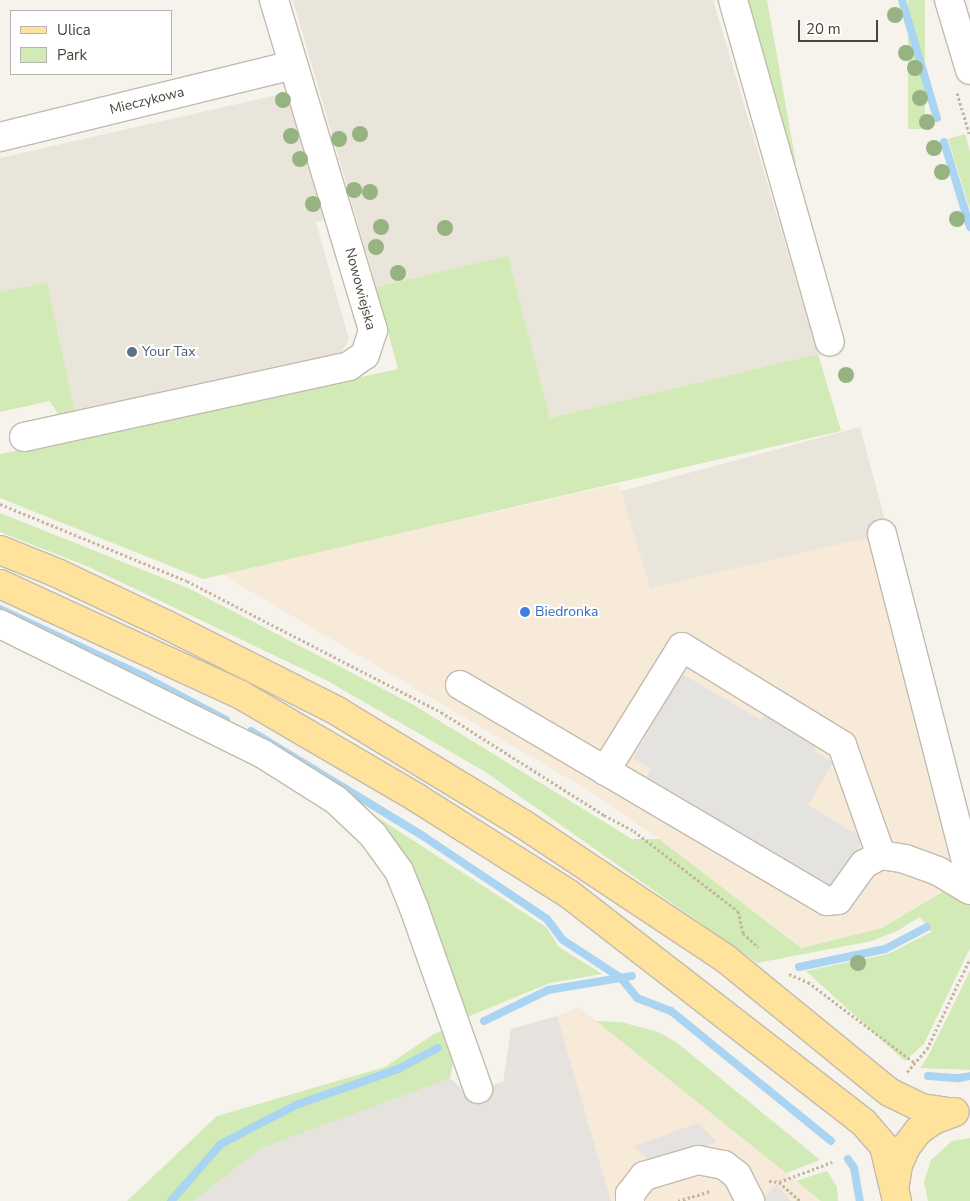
<!DOCTYPE html>
<style>
body{margin:0}
#map{position:relative;width:970px;height:1201px;overflow:hidden;background:#f6f3ec;font-family:"Nunito Sans",sans-serif}
div>[style]{position:absolute}
.residential>*{inset:0;background:#eae5da;transform-origin:0 0}
.commercial>*{inset:0;background:#f7ead8}
.industrial>*{inset:0;background:#e6e2dd}
.green>*{inset:0;background:#d2eab5;transform-origin:0 0}
.parking>*{inset:0;background:#e5e3e0}
.stream>*{height:8px;margin:-4px;padding:0 4px;transform-origin:4px;border-radius:4px;background:#a9d4f2}
.path>*{height:3px;margin-top:-1.5px;transform-origin:0;background:repeating-linear-gradient(90deg,#c4b79f 0 2.5px,transparent 0 5px)}
.roads{filter:drop-shadow(1px 0 #c2bbae) drop-shadow(-1px 0 #c2bbae) drop-shadow(0 1px #c2bbae) drop-shadow(0 -1px #c2bbae)}
.minor>*{height:28px;margin:-14px;padding:0 14px;transform-origin:14px;border-radius:14px;background:#fff}
.major>*{height:28px;margin:-14px;padding:0 14px;transform-origin:14px;border-radius:14px;background:#ffe39c}
.trees>*{width:16px;height:16px;margin:-8px;border-radius:50%;background:#97b381}
.dots>*{width:14px;height:14px;translate:-50% -50%;box-sizing:border-box;border:2px solid #fff;border-radius:50%}
span{translate:-50% -50%;white-space:nowrap;text-align:center;line-height:1.15;-webkit-text-stroke:4px #fff;paint-order:stroke}
.street-label{font-size:14px;color:#4b4439}
.service-label{font-size:14px;color:#4e5e75}
.left{translate:0 -50%;text-align:left}
.shop-label{font-size:14px;color:#366cbe}
.legend{position:absolute;left:10px;top:10px;width:162px;height:65px;box-sizing:border-box;background:#fff;border:1px solid #b7b4b0;margin:0;padding:6px 9px;list-style:none;font-size:15px;color:#4b4439}
.legend li{display:flex;align-items:center;gap:10px;height:25px}
.legend b{width:25px;border:1px solid #b7b4b0}
.scale{position:absolute;left:798px;top:20px;width:80px;height:22px;box-sizing:border-box;border:2px solid #4b4439;border-top:0;padding-left:6px;font-size:15px;line-height:18px;white-space:nowrap;color:#4b4439;-webkit-text-stroke:4px #fff;paint-order:stroke}
</style>
<div id="map">
<div class="residential">
<i style="clip-path:polygon(293px 0,713px 0,818px 354px,550px 418px,508px 257px,376px 287px)"></i>
<i style="clip-path:polygon(286px 93px,324px 220px,316px 222px,349px 339px,341px 354px,75px 412px,47px 282px,0 292px,0 158px)"></i>
<i style="left:860px;top:427px;width:110px;height:248px;rotate:75deg"></i>
</div>
<div class="commercial">
<i style="clip-path:polygon(619px 484px,650px 588px,875px 536px,965px 877px,882px 928px,801px 948px,659px 839px,586px 789px,221px 574px)"></i>
<i style="clip-path:polygon(579px 1007px,821px 1201px,611px 1201px,557px 1016px)"></i>
</div>
<div class="industrial">
<i style="clip-path:polygon(557px 1016px,611px 1201px,193px 1201px,234px 1166px,261px 1148px,286px 1136px,450px 1078px,466px 1093px,503px 1082px,511px 1029px)"></i>
</div>
<div class="green">
<i style="clip-path:polygon(744px 0,767px 0,796px 163px,788px 159px)"></i>
<i style="left:908px;top:0;width:17px;height:129px"></i>
<i style="clip-path:polygon(965px 134px,970px 152px,970px 210px,948px 139px)"></i>
<i style="clip-path:polygon(508px 256px,550px 418px,818px 354px,841px 431px,203px 579px,0 498px,0 454px,398px 369px,376px 287px)"></i>
<i style="clip-path:polygon(47px 282px,75px 412px,59px 416px,50px 401px,0 412px,0 292px)"></i>
<i style="clip-path:polygon(0 513px,188px 588px,412px 704px,632px 839px,659px 839px,801px 948px,882px 928px,952px 886px,970px 899px,970px 948px,924px 1044px,905px 1061px,806px 971px,888px 954px,931px 932px,920px 917px,897px 931px,872px 941px,757px 963px,484px 771px,326px 680px,89px 567px,0 532px)"></i>
<i style="clip-path:polygon(351px 800px,546px 927px,559px 947px,602px 974px,550px 983px,465px 1018px,424px 896px,407px 860px)"></i>
<i style="clip-path:polygon(970px 971px,970px 1070px,920px 1068px,928px 1056px)"></i>
<i style="clip-path:polygon(596px 1021px,621px 1022px,658px 1032px,676px 1042px,820px 1160px,786px 1173px)"></i>
<i style="clip-path:polygon(447px 1029px,456px 1049px,450px 1078px,261px 1148px,193px 1201px,127px 1201px,217px 1116px,385px 1067px,434px 1034px)"></i>
<i style="clip-path:polygon(970px 1138px,970px 1201px,928px 1201px,924px 1182px,931px 1160px,952px 1141px)"></i>
<i style="clip-path:polygon(827px 1171px,837px 1187px,838px 1201px,821px 1201px,796px 1181px)"></i>
</div>
<div class="parking">
<i style="clip-path:polygon(682px 674px,761px 720px,766px 712px,818px 742px,814px 751px,833px 762px,808px 805px,861px 837px,862px 842px,834px 889px,646px 778px,651px 769px,633px 758px)"></i>
<i style="clip-path:polygon(698px 1123px,717px 1142px,654px 1165px,634px 1146px)"></i>
<i style="clip-path:polygon(777px 1184px,791px 1201px,762px 1201px,762px 1200px)"></i>
</div>
<div class="stream">
<i style="left:902px;top:0;width:123px;rotate:73.5deg"></i>
<i style="left:944px;top:142px;width:89px;rotate:73deg"></i>
<i style="left:0;top:609px;width:158px;rotate:25.1deg"></i>
<i style="left:143px;top:676px;width:94px;rotate:27.9deg"></i>
<i style="left:251px;top:731px;width:202px;rotate:31.4deg"></i>
<i style="left:423px;top:836px;width:149px;rotate:33.8deg"></i>
<i style="left:547px;top:919px;width:26px;rotate:53deg"></i>
<i style="left:563px;top:940px;width:69px;rotate:33.2deg"></i>
<i style="left:621px;top:978px;width:26px;rotate:51deg"></i>
<i style="left:637px;top:998px;width:36px;rotate:21deg"></i>
<i style="left:671px;top:1011px;width:206px;rotate:39.1deg"></i>
<i style="left:799px;top:967px;width:88px;rotate:-11.8deg"></i>
<i style="left:885px;top:949px;width:47px;rotate:-27.6deg"></i>
<i style="left:484px;top:1021px;width:71px;rotate:-25.8deg"></i>
<i style="left:548px;top:990px;width:85px;rotate:-9.5deg"></i>
<i style="left:928px;top:1076px;width:31px;rotate:4deg"></i>
<i style="left:959px;top:1078px;width:11px;rotate:-10deg"></i>
<i style="left:848px;top:1159px;width:11px;rotate:56deg"></i>
<i style="left:854px;top:1168px;width:34px;rotate:80deg"></i>
<i style="left:171px;top:1201px;width:76px;rotate:-48.7deg"></i>
<i style="left:221px;top:1144px;width:85px;rotate:-27.5deg"></i>
<i style="left:296px;top:1105px;width:108px;rotate:-19.4deg"></i>
<i style="left:398px;top:1069px;width:45px;rotate:-27.7deg"></i>
</div>
<div class="path">
<i style="left:957px;top:93px;width:45px;rotate:73.2deg"></i>
<i style="left:0;top:504px;width:202px;rotate:22.4deg"></i>
<i style="left:187px;top:581px;width:286px;rotate:27.3deg"></i>
<i style="left:441px;top:712px;width:193px;rotate:32.3deg"></i>
<i style="left:604px;top:815px;width:34px;rotate:28deg"></i>
<i style="left:634px;top:831px;width:131px;rotate:37.6deg"></i>
<i style="left:738px;top:911px;width:23px;rotate:77deg"></i>
<i style="left:743px;top:933px;width:21px;rotate:43deg"></i>
<i style="left:789px;top:974px;width:21px;rotate:23deg"></i>
<i style="left:808px;top:982px;width:134px;rotate:37.1deg"></i>
<i style="left:907px;top:1072px;width:30px;rotate:-49deg"></i>
<i style="left:927px;top:1049px;width:100px;rotate:-64.5deg"></i>
<i style="left:769px;top:1181px;width:10px;rotate:6deg"></i>
<i style="left:779px;top:1182px;width:28px;rotate:42deg"></i>
<i style="left:779px;top:1182px;width:57px;rotate:-20.7deg"></i>
<i style="left:678px;top:1201px;width:34px;rotate:-17deg"></i>
</div>
<div class="roads">
<div class="minor">
<i style="left:733px;top:0;width:355px;rotate:74.2deg"></i>
<i style="left:949px;top:0;width:73px;rotate:73.3deg"></i>
<i style="left:0;top:137px;width:302px;rotate:-13.8deg"></i>
<i style="left:24px;top:437px;width:333px;rotate:-12.3deg"></i>
<i style="left:349px;top:366px;width:19px;rotate:-35deg"></i>
<i style="left:365px;top:355px;width:26px;rotate:-72deg"></i>
<i style="left:373px;top:330px;width:345px;rotate:-106.7deg"></i>
<i style="left:882px;top:534px;width:354px;rotate:75.6deg"></i>
<i style="left:0;top:624px;width:293px;rotate:26.3deg"></i>
<i style="left:263px;top:754px;width:86px;rotate:32.2deg"></i>
<i style="left:336px;top:800px;width:51px;rotate:43.4deg"></i>
<i style="left:373px;top:835px;width:44px;rotate:54.2deg"></i>
<i style="left:399px;top:871px;width:40px;rotate:68deg"></i>
<i style="left:414px;top:908px;width:192px;rotate:70.5deg"></i>
<i style="left:460px;top:685px;width:426px;rotate:30.5deg"></i>
<i style="left:827px;top:901px;width:11px;rotate:-5deg"></i>
<i style="left:838px;top:900px;width:44px;rotate:-54.2deg"></i>
<i style="left:864px;top:864px;width:19px;rotate:-28deg"></i>
<i style="left:881px;top:855px;width:24px;rotate:9deg"></i>
<i style="left:905px;top:859px;width:35px;rotate:20deg"></i>
<i style="left:938px;top:871px;width:37px;rotate:31deg"></i>
<i style="left:605px;top:771px;width:146px;rotate:-58.2deg"></i>
<i style="left:682px;top:647px;width:188px;rotate:31.5deg"></i>
<i style="left:842px;top:745px;width:117px;rotate:70.5deg"></i>
<i style="left:630px;top:1201px;width:7px;rotate:-90deg"></i>
<i style="left:630px;top:1194px;width:23px;rotate:-52deg"></i>
<i style="left:644px;top:1176px;width:56px;rotate:-16.5deg"></i>
<i style="left:698px;top:1160px;width:26px;rotate:11deg"></i>
<i style="left:724px;top:1165px;width:16px;rotate:38deg"></i>
<i style="left:737px;top:1175px;width:29px;rotate:63deg"></i>
</div>
<div class="major">
<i style="left:0;top:550px;width:61px;rotate:22deg"></i>
<i style="left:57px;top:573px;width:122px;rotate:25.3deg"></i>
<i style="left:167px;top:625px;width:191px;rotate:26.8deg"></i>
<i style="left:337px;top:711px;width:218px;rotate:31.3deg"></i>
<i style="left:523px;top:824px;width:244px;rotate:33.6deg"></i>
<i style="left:726px;top:959px;width:210px;rotate:39.2deg"></i>
<i style="left:889px;top:1092px;width:37px;rotate:26deg"></i>
<i style="left:922px;top:1108px;width:30px;rotate:9deg"></i>
<i style="left:0;top:584px;width:265px;rotate:24.7deg"></i>
<i style="left:241px;top:695px;width:204px;rotate:30.3deg"></i>
<i style="left:417px;top:798px;width:180px;rotate:32.3deg"></i>
<i style="left:569px;top:894px;width:373px;rotate:37.8deg"></i>
<i style="left:864px;top:1123px;width:30px;rotate:49deg"></i>
<i style="left:884px;top:1146px;width:57px;rotate:76.7deg"></i>
<i style="left:895px;top:1184px;width:19px;rotate:-81deg"></i>
<i style="left:898px;top:1165px;width:20px;rotate:-66deg"></i>
<i style="left:906px;top:1147px;width:20px;rotate:-53deg"></i>
<i style="left:918px;top:1131px;width:19px;rotate:-35deg"></i>
<i style="left:934px;top:1120px;width:22px;rotate:-21deg"></i>
</div>
</div>
<div class="trees">
<i style="left:895px;top:15px"></i>
<i style="left:906px;top:53px"></i>
<i style="left:915px;top:68px"></i>
<i style="left:920px;top:98px"></i>
<i style="left:283px;top:100px"></i>
<i style="left:927px;top:122px"></i>
<i style="left:360px;top:134px"></i>
<i style="left:291px;top:136px"></i>
<i style="left:339px;top:139px"></i>
<i style="left:934px;top:148px"></i>
<i style="left:300px;top:159px"></i>
<i style="left:942px;top:172px"></i>
<i style="left:354px;top:190px"></i>
<i style="left:370px;top:192px"></i>
<i style="left:313px;top:204px"></i>
<i style="left:957px;top:219px"></i>
<i style="left:381px;top:227px"></i>
<i style="left:445px;top:228px"></i>
<i style="left:376px;top:247px"></i>
<i style="left:398px;top:273px"></i>
<i style="left:846px;top:375px"></i>
<i style="left:858px;top:963px"></i>
</div>
<div class="dots">
<i style="left:132px;top:352px;background:#5c6f8a"></i>
<i style="left:525px;top:612px;background:#3f7fe0"></i>
</div>
<div class="street-label">
<span style="left:147px;top:101px;rotate:-14deg">Mieczykowa</span>
<span style="left:360px;top:289px;rotate:75deg">Nowowiejska</span>
</div>
<div class="service-label">
<span class="left" style="left:142px;top:352px">Your Tax</span>
</div>
<div class="shop-label">
<span class="left" style="left:535px;top:612px">Biedronka</span>
</div>
<ul class="legend">
<li><b style="height:6px;background:#ffe39c"></b>Ulica</li>
<li><b style="height:14px;background:#d2eab5"></b>Park</li>
</ul>
<div class="scale">20 m</div>
</div>
